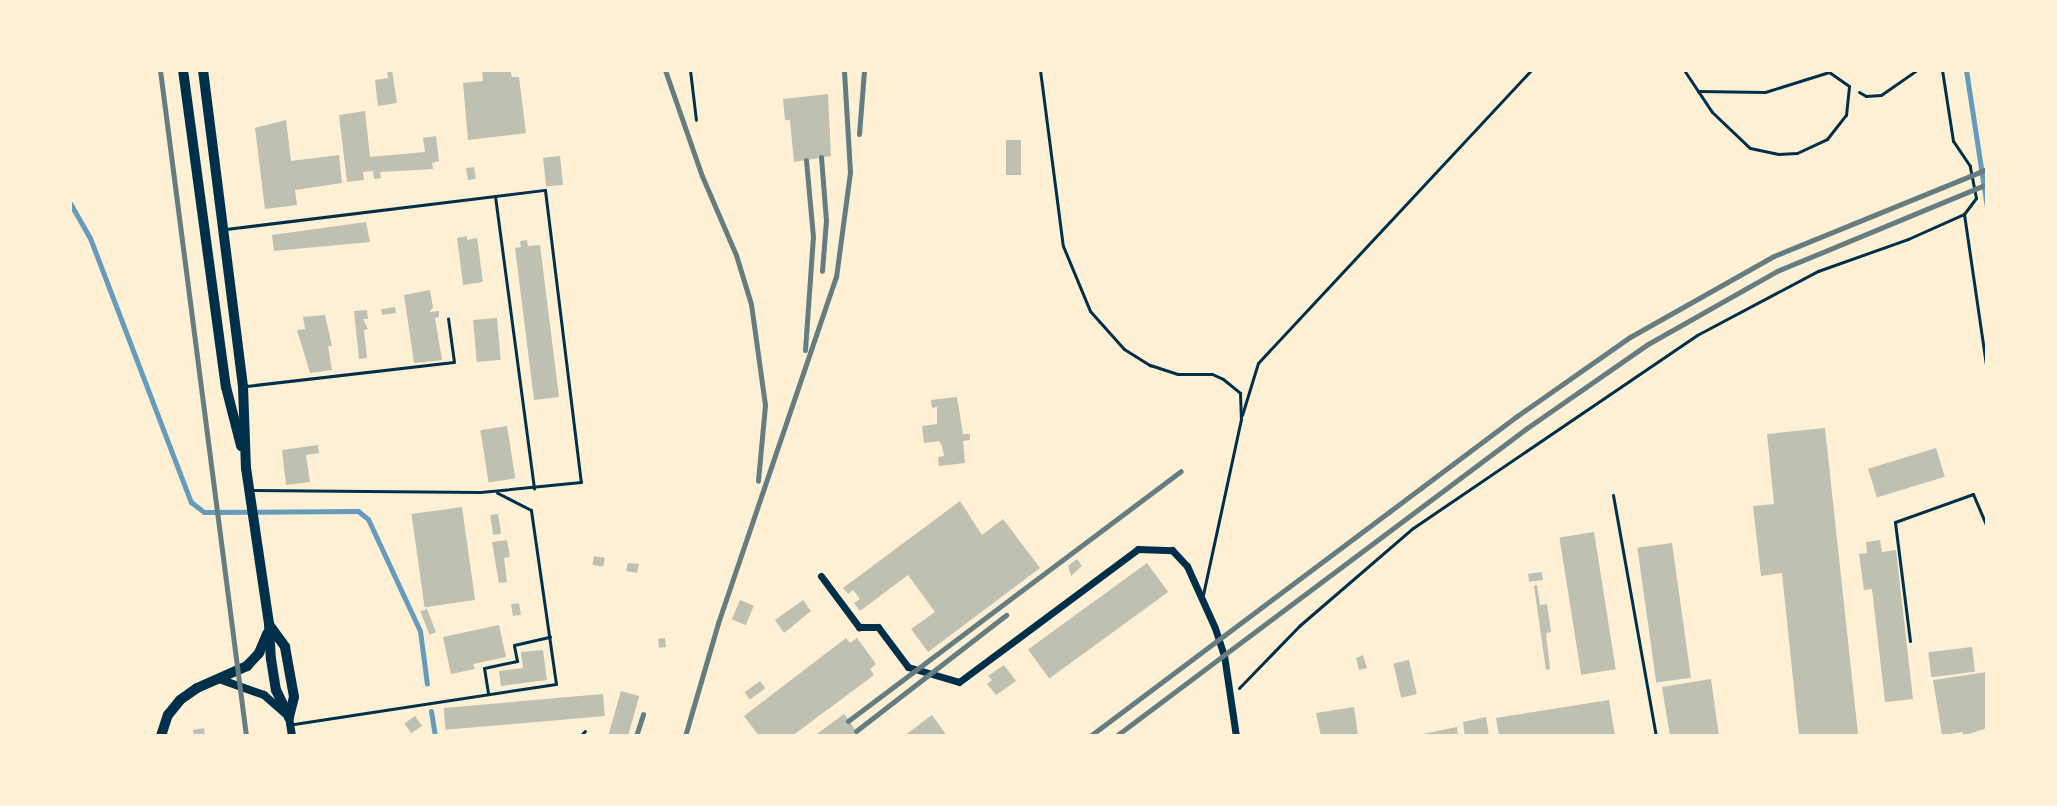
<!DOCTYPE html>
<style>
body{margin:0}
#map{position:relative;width:2057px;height:806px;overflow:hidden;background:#fdf0d5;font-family:"Open Sans",sans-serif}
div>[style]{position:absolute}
.stream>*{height:5px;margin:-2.5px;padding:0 2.5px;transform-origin:2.5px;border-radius:2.5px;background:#669bbc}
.building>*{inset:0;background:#bec0b2;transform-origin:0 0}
.path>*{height:3px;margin:-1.5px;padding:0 1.5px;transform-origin:1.5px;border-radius:1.5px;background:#003049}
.service>*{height:3px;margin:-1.5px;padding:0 1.5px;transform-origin:1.5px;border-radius:1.5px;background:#003049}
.minor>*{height:7px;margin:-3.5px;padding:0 3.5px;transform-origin:3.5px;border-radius:3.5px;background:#003049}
.tertiary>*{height:8px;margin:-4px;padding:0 4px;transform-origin:4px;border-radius:4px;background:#003049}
.primary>*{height:10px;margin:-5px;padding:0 5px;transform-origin:5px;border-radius:5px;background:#003049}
.rail>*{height:5px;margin:-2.5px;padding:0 2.5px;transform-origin:2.5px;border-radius:2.5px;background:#657d81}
span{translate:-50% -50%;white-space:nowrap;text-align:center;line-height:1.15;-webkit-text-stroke:6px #fdf0d5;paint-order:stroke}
.frame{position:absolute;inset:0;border:72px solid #fdf0d5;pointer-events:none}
</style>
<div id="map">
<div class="stream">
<i style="left:1966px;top:70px;width:140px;rotate:81.3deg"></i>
<i style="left:70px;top:203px;width:40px;rotate:60.3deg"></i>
<i style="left:90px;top:238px;width:283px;rotate:69.1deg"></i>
<i style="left:191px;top:502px;width:16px;rotate:38deg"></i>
<i style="left:204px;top:512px;width:154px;rotate:-0.4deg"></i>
<i style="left:358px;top:511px;width:13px;rotate:39deg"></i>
<i style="left:368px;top:519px;width:123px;rotate:65.1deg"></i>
<i style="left:420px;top:631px;width:53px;rotate:82.5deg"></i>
<i style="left:431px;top:711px;width:25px;rotate:81deg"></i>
</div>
<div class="building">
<i style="clip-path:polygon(387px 70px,392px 70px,397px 103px,378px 106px,375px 80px,388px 78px)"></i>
<i style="clip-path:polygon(482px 70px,510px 70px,512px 77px,519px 77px,526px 133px,468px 140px,463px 83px,483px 81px)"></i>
<i style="clip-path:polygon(828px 94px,831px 156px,794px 162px,790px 120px,785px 120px,783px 99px)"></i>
<i style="clip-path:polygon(365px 111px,370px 157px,425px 152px,423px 138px,436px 136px,439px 161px,432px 163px,433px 169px,380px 172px,381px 178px,374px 179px,373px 171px,363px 172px,364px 180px,347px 182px,339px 115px)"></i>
<i style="clip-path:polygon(286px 120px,291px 161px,339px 155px,342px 183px,295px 190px,297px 205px,265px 209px,255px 128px)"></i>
<i style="left:1006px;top:140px;width:15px;height:35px"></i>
<i style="left:560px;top:156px;width:29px;height:17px;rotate:84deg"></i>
<i style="left:474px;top:167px;width:12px;height:8px;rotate:81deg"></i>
<i style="clip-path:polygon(366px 222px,370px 242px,274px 251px,272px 235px)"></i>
<i style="clip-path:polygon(467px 236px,467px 240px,477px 238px,483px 282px,463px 285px,457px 238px)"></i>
<i style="clip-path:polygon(527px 240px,528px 246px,540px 245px,559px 397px,534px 400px,515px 248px,521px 247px,520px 241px)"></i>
<i style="clip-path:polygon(430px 290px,433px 308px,429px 312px,439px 311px,439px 317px,435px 318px,442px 360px,414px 363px,404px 295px)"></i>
<i style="left:395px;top:307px;width:6px;height:14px;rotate:81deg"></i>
<i style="clip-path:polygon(367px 310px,368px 319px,363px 319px,368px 329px,364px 330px,367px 358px,359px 359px,354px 311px)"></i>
<i style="clip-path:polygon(325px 315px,332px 346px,328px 346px,332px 370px,310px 373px,297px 330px,305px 329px,303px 317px)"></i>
<i style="left:497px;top:318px;width:42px;height:24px;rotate:85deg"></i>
<i style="clip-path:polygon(957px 397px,963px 434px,970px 434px,970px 440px,963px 441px,965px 463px,939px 466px,938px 457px,944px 456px,942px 446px,939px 441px,924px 443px,922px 426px,937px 424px,937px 407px,932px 408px,931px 400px)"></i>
<i style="left:507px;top:426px;width:53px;height:27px;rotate:81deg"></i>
<i style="clip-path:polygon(1825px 428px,1858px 734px,1799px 736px,1782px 573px,1761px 576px,1753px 506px,1774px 504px,1767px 434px)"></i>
<i style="clip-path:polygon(318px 445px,319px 453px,306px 455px,310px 482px,286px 485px,282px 450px)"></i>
<i style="left:1936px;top:448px;width:30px;height:71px;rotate:73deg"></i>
<i style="clip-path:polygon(960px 501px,982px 535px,1003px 519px,1040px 568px,928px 652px,911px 629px,935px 612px,908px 575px,860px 611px,854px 603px,860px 599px,853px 590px,848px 594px,843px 588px)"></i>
<i style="left:462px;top:507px;width:94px;height:51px;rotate:82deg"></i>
<i style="left:498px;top:514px;width:20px;height:8px;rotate:81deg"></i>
<i style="left:1594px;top:532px;width:139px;height:35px;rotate:81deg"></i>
<i style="clip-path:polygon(507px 540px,510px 557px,504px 558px,507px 582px,499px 583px,492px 542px)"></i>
<i style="clip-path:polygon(1880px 540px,1882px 552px,1896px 550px,1913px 699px,1885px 702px,1872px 589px,1864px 590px,1859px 554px,1867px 553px,1866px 542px)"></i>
<i style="left:1672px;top:543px;width:136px;height:35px;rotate:82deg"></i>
<i style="left:594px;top:556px;width:11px;height:9px;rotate:10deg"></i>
<i style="clip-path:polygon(1077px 559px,1082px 566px,1071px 576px,1068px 566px)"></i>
<i style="clip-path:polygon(628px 563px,639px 564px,637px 573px,626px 571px)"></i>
<i style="left:1147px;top:563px;width:36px;height:147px;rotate:54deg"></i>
<i style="left:1542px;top:572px;width:8px;height:14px;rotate:83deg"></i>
<i style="clip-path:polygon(1537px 585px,1540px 605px,1547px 604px,1551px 632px,1546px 633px,1550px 669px,1546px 670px,1534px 586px)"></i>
<i style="left:740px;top:600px;width:15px;height:21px;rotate:23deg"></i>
<i style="clip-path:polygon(803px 600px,811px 611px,784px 633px,775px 620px)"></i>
<i style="left:519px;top:603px;width:12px;height:8px;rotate:81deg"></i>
<i style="left:427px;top:609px;width:25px;height:7px;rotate:69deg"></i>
<i style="clip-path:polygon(499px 625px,506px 657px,473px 664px,475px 669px,451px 674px,443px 637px)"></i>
<i style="left:665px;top:638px;width:9px;height:7px;rotate:84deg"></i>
<i style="clip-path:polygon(846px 638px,850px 643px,857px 638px,876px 664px,870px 669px,874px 675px,792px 736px,759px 736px,744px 716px)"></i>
<i style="left:1972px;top:647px;width:25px;height:44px;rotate:83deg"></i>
<i style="clip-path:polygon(543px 650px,547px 680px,501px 686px,499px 671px,523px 668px,521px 652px)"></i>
<i style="clip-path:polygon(1363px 655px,1367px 668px,1359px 670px,1356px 658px)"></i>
<i style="left:1409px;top:660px;width:35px;height:16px;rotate:77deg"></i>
<i style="clip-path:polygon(1004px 665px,1016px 681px,996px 695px,987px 684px,992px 680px,988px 676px)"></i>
<i style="clip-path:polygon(1987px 672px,1987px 728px,1963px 736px,1963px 732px,1942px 735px,1933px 680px)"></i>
<i style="clip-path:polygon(1711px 679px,1719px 736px,1670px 736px,1662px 687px)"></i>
<i style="left:760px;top:681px;width:9px;height:19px;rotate:54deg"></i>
<i style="left:621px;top:691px;width:19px;height:47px;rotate:16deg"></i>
<i style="left:603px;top:694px;width:22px;height:160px;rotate:85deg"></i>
<i style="clip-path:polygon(1609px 700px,1615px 736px,1499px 736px,1496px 718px)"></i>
<i style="clip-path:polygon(1354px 707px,1358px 735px,1321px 736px,1316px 713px)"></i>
<i style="clip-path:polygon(844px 714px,860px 736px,814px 736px)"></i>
<i style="clip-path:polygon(932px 715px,947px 736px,904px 736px)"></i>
<i style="left:415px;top:716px;width:12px;height:13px;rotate:55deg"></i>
<i style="clip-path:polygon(1486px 717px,1489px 736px,1465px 736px,1463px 722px)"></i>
<i style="clip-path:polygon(1457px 727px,1458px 736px,1419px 736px,1418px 735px)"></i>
<i style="clip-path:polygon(204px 728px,205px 736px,194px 736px,193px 730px)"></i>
</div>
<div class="path">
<i style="left:1859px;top:92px;width:8px;rotate:30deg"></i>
<i style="left:1866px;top:96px;width:15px;rotate:-4deg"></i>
<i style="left:1881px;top:95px;width:44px;rotate:-34.8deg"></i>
<i style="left:1964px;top:214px;width:159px;rotate:81.7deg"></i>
<i style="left:1239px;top:688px;width:86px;rotate:-45.9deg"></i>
<i style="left:1299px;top:626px;width:150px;rotate:-40.7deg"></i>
<i style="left:1413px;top:528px;width:343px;rotate:-34.2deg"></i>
<i style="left:1697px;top:335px;width:137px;rotate:-27.9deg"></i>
<i style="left:1818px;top:271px;width:96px;rotate:-19.6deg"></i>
<i style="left:1908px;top:239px;width:61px;rotate:-24.1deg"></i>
<i style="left:1964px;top:214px;width:20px;rotate:-53deg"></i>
<i style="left:1976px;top:198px;width:33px;rotate:-101deg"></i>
<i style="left:1970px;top:166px;width:30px;rotate:-124deg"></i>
<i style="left:1953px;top:141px;width:72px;rotate:-98.8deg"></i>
</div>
<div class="service">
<i style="left:690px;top:70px;width:50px;rotate:83.2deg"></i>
<i style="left:1040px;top:70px;width:177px;rotate:82.6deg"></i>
<i style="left:1063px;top:246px;width:70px;rotate:67.4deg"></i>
<i style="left:1090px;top:311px;width:51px;rotate:48.2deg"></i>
<i style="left:1124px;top:349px;width:31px;rotate:32deg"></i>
<i style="left:1150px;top:365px;width:29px;rotate:18deg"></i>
<i style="left:1178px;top:374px;width:34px"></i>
<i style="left:1212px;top:374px;width:12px;rotate:24deg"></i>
<i style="left:1223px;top:379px;width:22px;rotate:39deg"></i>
<i style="left:1240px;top:393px;width:26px;rotate:88deg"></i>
<i style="left:1241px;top:419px;width:180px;rotate:102.2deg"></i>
<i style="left:1684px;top:70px;width:50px;rotate:56.3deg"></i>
<i style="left:1712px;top:112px;width:52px;rotate:43.5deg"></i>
<i style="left:1750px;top:148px;width:29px;rotate:12deg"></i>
<i style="left:1778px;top:154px;width:19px;rotate:-3deg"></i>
<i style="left:1797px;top:153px;width:33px;rotate:-25deg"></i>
<i style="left:1827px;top:139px;width:31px;rotate:-52deg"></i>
<i style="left:1846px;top:115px;width:29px;rotate:-84deg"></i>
<i style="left:1849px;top:86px;width:24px;rotate:-145deg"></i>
<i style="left:1829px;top:72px;width:67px;rotate:162.6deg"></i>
<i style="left:1765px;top:92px;width:67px;rotate:-179.1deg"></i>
<i style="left:495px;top:196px;width:295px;rotate:82.4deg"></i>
<i style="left:226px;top:229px;width:321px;rotate:-7deg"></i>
<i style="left:545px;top:190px;width:294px;rotate:83deg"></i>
<i style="left:581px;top:482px;width:101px;rotate:174.3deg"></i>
<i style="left:480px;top:492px;width:227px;rotate:-179.5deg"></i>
<i style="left:246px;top:386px;width:209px;rotate:-6.6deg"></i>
<i style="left:454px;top:362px;width:44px;rotate:-97.8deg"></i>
<i style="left:1242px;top:415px;width:54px;rotate:-72.9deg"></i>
<i style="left:1258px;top:363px;width:400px;rotate:-47deg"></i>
<i style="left:1613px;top:495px;width:245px;rotate:79.9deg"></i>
<i style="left:1910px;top:641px;width:120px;rotate:-97.2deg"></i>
<i style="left:1895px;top:522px;width:83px;rotate:-19.7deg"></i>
<i style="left:1973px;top:494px;width:36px;rotate:67deg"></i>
<i style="left:488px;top:693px;width:25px;rotate:-99deg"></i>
<i style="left:484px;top:668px;width:34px;rotate:-12deg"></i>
<i style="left:517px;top:661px;width:16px;rotate:-101deg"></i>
<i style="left:514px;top:645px;width:37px;rotate:-13deg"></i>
<i style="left:294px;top:724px;width:265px;rotate:-8.7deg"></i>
<i style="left:556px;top:684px;width:176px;rotate:-98.2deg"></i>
<i style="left:531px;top:510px;width:38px;rotate:-153deg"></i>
<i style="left:580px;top:736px;width:7px;rotate:-45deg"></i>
</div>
<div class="minor">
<i style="left:821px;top:576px;width:64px;rotate:53.3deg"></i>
<i style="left:859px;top:627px;width:19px"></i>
<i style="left:878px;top:627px;width:50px;rotate:53.1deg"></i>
<i style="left:908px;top:667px;width:53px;rotate:16.4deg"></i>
<i style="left:959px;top:682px;width:223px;rotate:-36.6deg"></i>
<i style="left:1138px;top:549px;width:34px;rotate:2deg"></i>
<i style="left:1172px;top:550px;width:22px;rotate:47deg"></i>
<i style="left:1187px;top:566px;width:68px;rotate:65.7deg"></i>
<i style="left:1215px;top:628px;width:28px;rotate:72deg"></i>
<i style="left:1224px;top:655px;width:82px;rotate:81.6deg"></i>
</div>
<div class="tertiary">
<i style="left:219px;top:679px;width:48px;rotate:19.6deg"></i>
<i style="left:264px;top:695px;width:33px;rotate:41deg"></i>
<i style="left:289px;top:717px;width:19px;rotate:81deg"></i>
</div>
<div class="primary">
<i style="left:183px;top:70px;width:320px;rotate:82.3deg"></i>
<i style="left:226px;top:387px;width:61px;rotate:75.7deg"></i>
<i style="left:203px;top:70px;width:320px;rotate:82.8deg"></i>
<i style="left:243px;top:387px;width:81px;rotate:87.9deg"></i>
<i style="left:246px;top:468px;width:158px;rotate:81.6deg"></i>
<i style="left:269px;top:624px;width:35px;rotate:87deg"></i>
<i style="left:271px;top:659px;width:31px;rotate:81deg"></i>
<i style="left:276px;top:690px;width:30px;rotate:64deg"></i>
<i style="left:270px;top:626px;width:26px;rotate:54deg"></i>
<i style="left:285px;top:647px;width:51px;rotate:79.8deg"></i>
<i style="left:294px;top:697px;width:21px;rotate:104deg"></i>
<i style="left:161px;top:736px;width:22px;rotate:-72deg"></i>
<i style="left:168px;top:715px;width:19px;rotate:-51deg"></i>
<i style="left:180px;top:700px;width:21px;rotate:-35deg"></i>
<i style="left:197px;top:688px;width:55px;rotate:-23.7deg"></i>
<i style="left:247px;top:666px;width:18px;rotate:-47deg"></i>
<i style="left:259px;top:653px;width:21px;rotate:-67deg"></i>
</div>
<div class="rail">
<i style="left:160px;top:70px;width:672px;rotate:82.64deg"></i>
<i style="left:665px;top:70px;width:112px;rotate:70.8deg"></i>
<i style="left:702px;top:176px;width:86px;rotate:66.7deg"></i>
<i style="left:736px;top:255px;width:51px;rotate:73deg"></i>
<i style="left:751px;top:304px;width:102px;rotate:82.1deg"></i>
<i style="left:765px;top:405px;width:76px;rotate:95.3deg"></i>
<i style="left:859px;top:134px;width:64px;rotate:-85.5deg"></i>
<i style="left:821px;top:157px;width:63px;rotate:85.5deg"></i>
<i style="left:826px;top:220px;width:51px;rotate:94.5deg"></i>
<i style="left:805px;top:350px;width:113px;rotate:-86deg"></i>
<i style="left:813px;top:237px;width:77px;rotate:-95.2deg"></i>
<i style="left:848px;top:721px;width:416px;rotate:-36.9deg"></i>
<i style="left:856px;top:731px;width:190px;rotate:-37.7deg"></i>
<i style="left:636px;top:736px;width:23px;rotate:-72deg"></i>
<i style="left:685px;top:736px;width:118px;rotate:-73.7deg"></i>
<i style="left:718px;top:623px;width:366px;rotate:-71.2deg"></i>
<i style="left:836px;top:277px;width:106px;rotate:-82.4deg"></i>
<i style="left:850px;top:172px;width:102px;rotate:-93.4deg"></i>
<i style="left:1090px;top:736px;width:534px;rotate:-36.85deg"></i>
<i style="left:1517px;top:416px;width:138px;rotate:-35deg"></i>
<i style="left:1630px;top:337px;width:165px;rotate:-29.4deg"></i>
<i style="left:1774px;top:256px;width:230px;rotate:-22.2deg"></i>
<i style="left:1116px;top:736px;width:514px;rotate:-36.85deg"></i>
<i style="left:1527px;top:428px;width:147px;rotate:-34.8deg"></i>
<i style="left:1648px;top:344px;width:148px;rotate:-29.5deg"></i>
<i style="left:1777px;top:271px;width:227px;rotate:-22.5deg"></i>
</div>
<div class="frame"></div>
</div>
